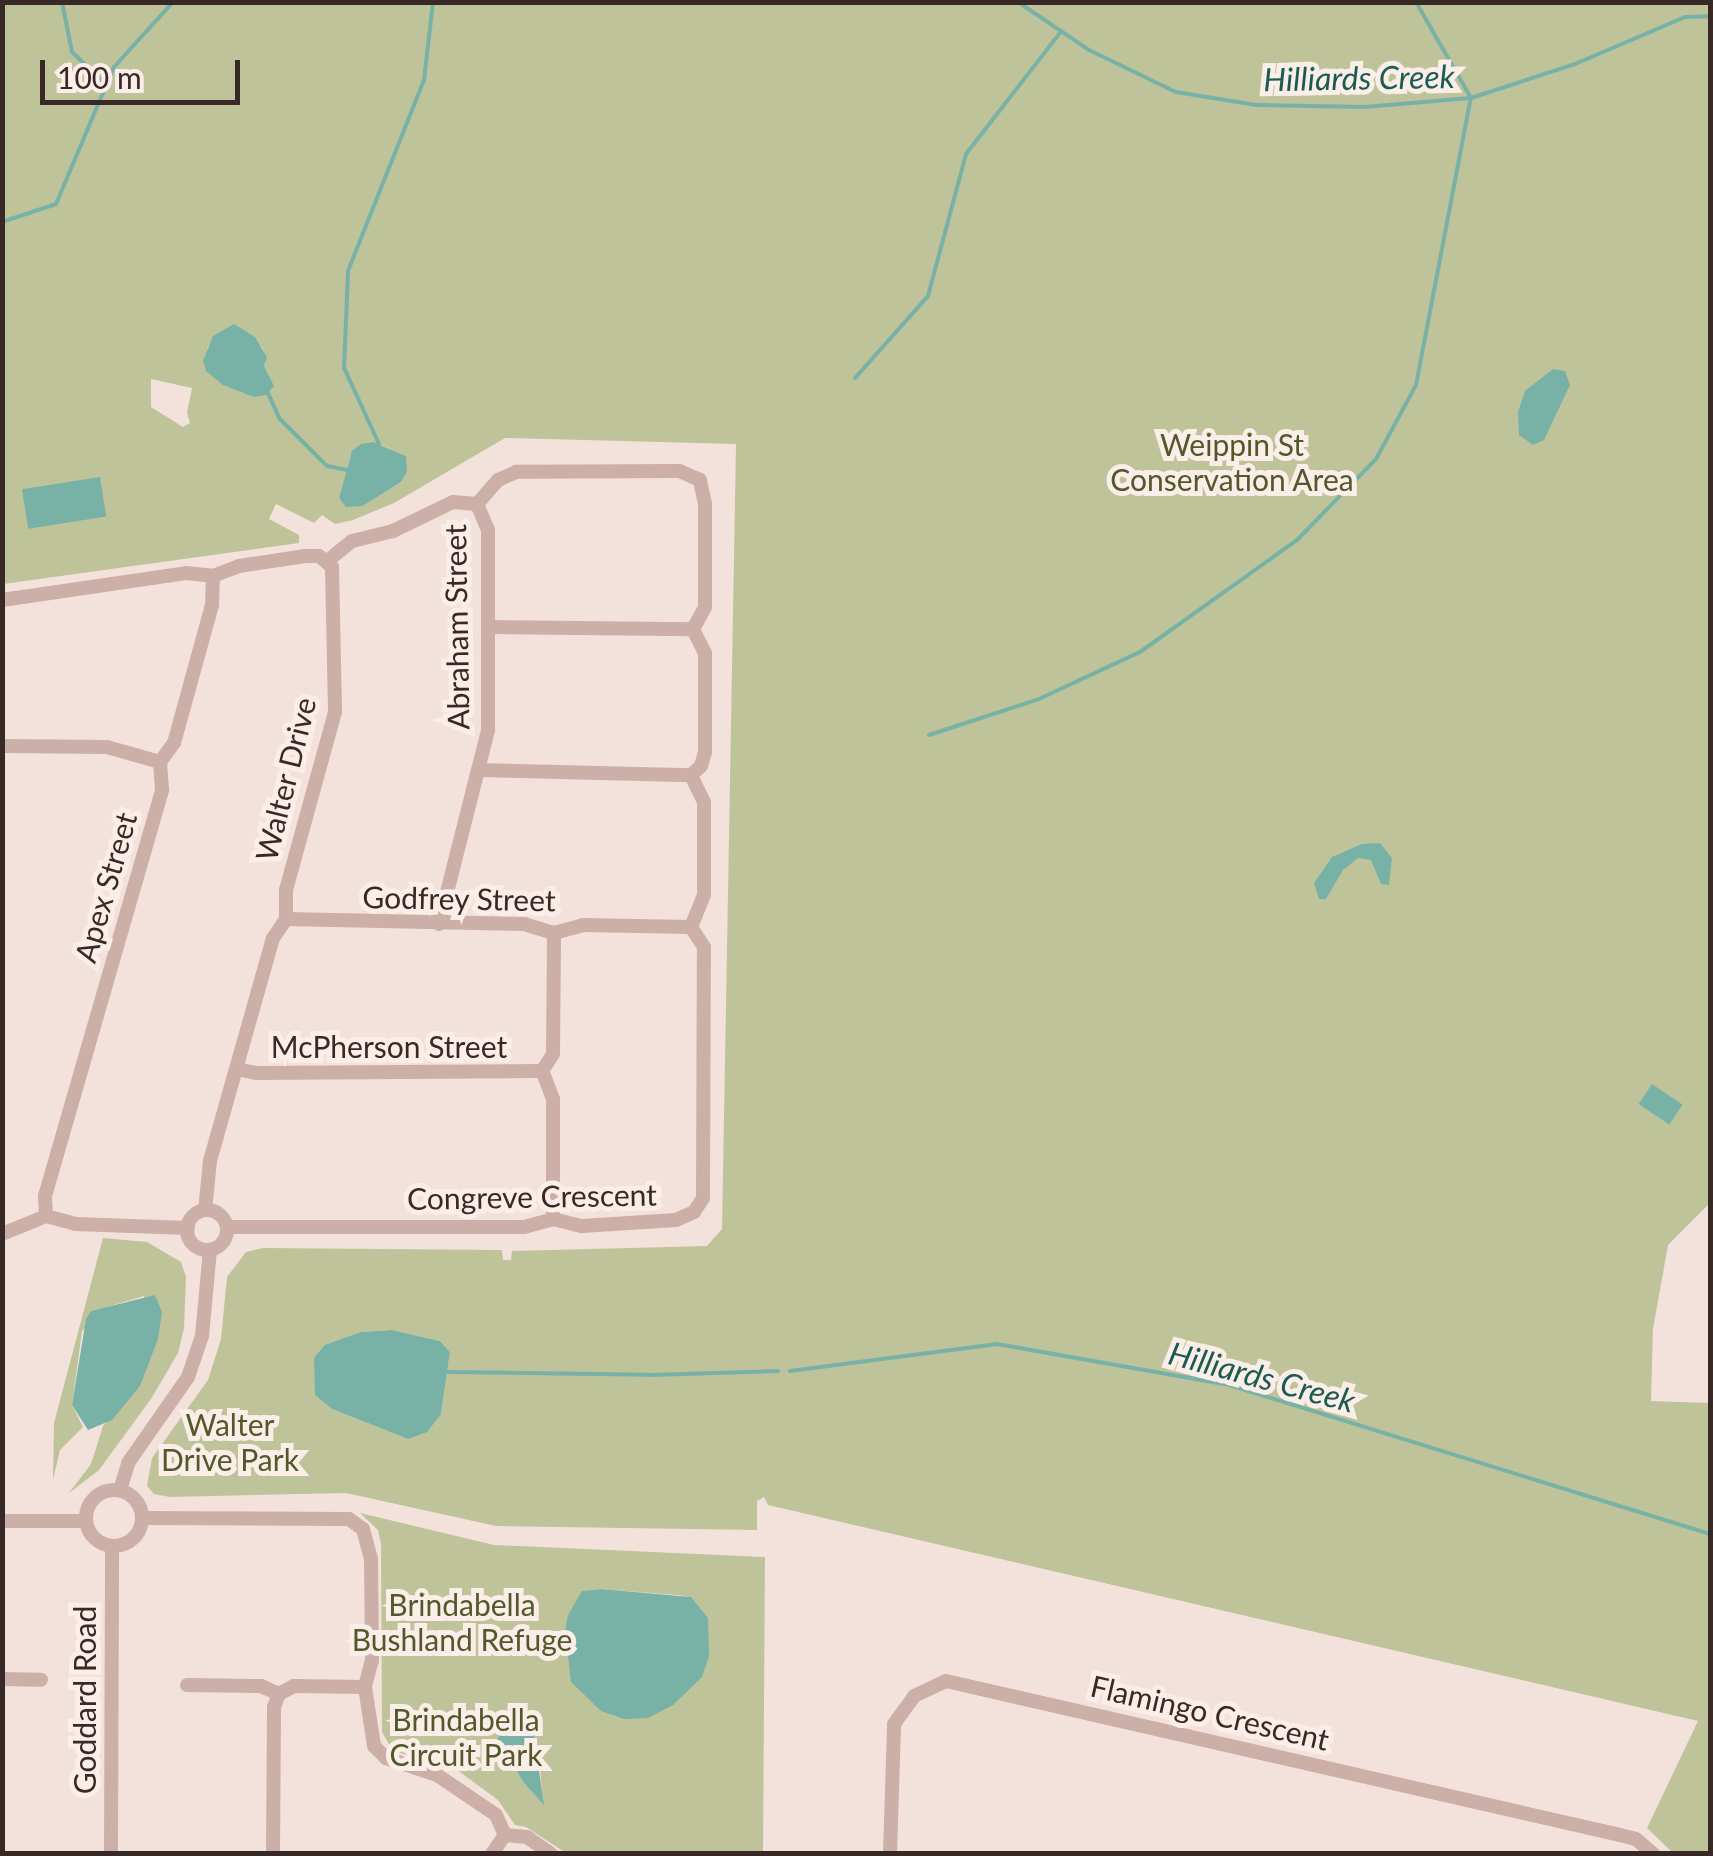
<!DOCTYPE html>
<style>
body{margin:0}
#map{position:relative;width:1713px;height:1856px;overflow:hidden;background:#f3e2db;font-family:Lato,sans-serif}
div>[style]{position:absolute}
.green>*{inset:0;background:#bfc39a}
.water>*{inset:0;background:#78b2a7;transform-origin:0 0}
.stream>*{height:4px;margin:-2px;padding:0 2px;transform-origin:2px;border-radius:2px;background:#78b2a7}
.minor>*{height:14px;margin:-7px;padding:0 7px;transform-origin:7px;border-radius:7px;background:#ccafa6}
.minor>.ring{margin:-7px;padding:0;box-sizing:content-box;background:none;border:14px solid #ccafa6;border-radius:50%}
span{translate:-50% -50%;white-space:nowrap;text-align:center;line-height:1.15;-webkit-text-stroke:10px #fbeee8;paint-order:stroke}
.park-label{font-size:30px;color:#51582a}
.street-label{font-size:30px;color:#382927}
.water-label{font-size:32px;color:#1a5c51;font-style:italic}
.frame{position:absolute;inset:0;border:5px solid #382927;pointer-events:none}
.scale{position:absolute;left:40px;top:60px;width:200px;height:45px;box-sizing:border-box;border:5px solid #382927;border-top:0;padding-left:12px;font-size:30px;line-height:35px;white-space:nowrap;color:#382927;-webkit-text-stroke:8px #fbeee8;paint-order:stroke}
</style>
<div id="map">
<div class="green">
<i style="clip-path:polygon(evenodd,2px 3px,1710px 3px,1710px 1203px,1668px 1245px,1653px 1329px,1651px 1401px,1710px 1403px,1710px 1853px,1673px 1853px,1647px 1828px,1698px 1721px,768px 1505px,764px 1497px,757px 1501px,757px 1530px,496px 1526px,346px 1493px,170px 1497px,154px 1494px,147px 1486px,152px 1458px,208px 1380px,221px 1339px,227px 1277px,246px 1252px,263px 1248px,502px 1250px,503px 1260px,511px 1260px,512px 1251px,707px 1246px,722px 1229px,736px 444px,505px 438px,394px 503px,353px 520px,335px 524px,322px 515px,314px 523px,276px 504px,269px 519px,299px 535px,299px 543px,3px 584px,2px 3px,212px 343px,262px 347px,266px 357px,264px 366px,207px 348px,212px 343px,2px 3px,151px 379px,192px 388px,187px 413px,190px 423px,183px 427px,151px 407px,151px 379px,2px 3px,379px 444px,403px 455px,407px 472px,401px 482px,363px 506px,339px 499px,351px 455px,379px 444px,2px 3px,392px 1330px,440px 1341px,450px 1352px,441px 1414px,408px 1439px,332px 1409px,361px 1332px,392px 1330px)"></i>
<i style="clip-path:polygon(103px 1238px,147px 1242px,181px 1262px,186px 1277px,184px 1328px,178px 1353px,151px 1399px,99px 1470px,69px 1493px,91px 1464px,103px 1426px,140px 1386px,144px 1296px,107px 1307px,82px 1331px,72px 1405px,83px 1427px,60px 1450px,53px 1480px,54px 1423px)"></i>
<i style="clip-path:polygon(evenodd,360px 1513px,494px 1545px,765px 1557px,763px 1853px,566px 1853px,526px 1827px,515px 1825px,498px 1800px,453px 1767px,393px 1751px,382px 1732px,381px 1544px,378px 1530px,360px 1513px,601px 1589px,677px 1595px,690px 1597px,568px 1654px,565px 1631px,583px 1591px,601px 1589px,360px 1513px,497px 1739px,539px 1756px,543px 1803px,524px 1783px,497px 1739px)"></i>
</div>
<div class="water">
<i style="clip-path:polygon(234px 324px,255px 337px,267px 357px,264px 366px,274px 386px,266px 395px,254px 397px,223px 385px,206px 371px,203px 361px,213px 336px)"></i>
<i style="clip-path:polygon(1553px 369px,1565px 371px,1570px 385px,1544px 440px,1533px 445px,1519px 435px,1518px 412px,1525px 391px)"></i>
<i style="clip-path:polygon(373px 442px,406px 456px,407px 472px,401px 482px,363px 506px,346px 507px,339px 498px,352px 451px,361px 444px)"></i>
<i style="left:100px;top:477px;width:40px;height:79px;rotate:81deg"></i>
<i style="clip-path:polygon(1380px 843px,1392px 858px,1389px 885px,1381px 884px,1371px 860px,1358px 858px,1343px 870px,1326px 899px,1319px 899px,1314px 883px,1332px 857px,1362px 844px)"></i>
<i style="left:1652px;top:1084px;width:37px;height:24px;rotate:34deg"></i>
<i style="clip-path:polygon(155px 1295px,162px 1312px,158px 1339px,140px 1386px,112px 1420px,88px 1430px,72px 1405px,86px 1319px,91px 1311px)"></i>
<i style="clip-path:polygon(392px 1330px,440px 1341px,450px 1352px,441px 1414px,427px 1432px,408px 1439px,332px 1409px,315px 1395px,314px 1358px,325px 1345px,361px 1332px)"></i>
<i style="clip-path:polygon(601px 1589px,691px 1597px,708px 1618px,709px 1656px,702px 1677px,673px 1705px,648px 1718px,624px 1719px,601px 1711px,571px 1682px,565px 1631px,568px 1615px,582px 1591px)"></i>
<i style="clip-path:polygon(507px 1726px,524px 1727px,534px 1736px,544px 1805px,524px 1783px,497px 1739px)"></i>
</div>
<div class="stream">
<i style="left:62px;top:2px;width:51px;rotate:78.7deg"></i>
<i style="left:72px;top:52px;width:47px;rotate:44.1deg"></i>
<i style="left:1018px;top:2px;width:86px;rotate:34.1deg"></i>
<i style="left:1089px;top:50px;width:97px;rotate:25.8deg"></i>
<i style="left:1176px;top:92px;width:81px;rotate:9.2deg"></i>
<i style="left:1256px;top:105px;width:108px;rotate:1.1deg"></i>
<i style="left:1364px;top:107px;width:107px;rotate:-4.8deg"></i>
<i style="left:1471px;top:98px;width:109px;rotate:-18.1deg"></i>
<i style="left:1575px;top:64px;width:120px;rotate:-23.1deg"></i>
<i style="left:1685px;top:17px;width:25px;rotate:-2deg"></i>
<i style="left:2px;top:222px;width:57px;rotate:-18.4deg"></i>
<i style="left:56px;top:204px;width:149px;rotate:-67.1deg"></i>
<i style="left:114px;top:67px;width:88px;rotate:-47.8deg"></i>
<i style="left:855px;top:378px;width:110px;rotate:-48.3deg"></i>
<i style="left:928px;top:296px;width:147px;rotate:-75deg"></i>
<i style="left:966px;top:154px;width:153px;rotate:-52.2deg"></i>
<i style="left:268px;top:393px;width:27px;rotate:66deg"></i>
<i style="left:279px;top:418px;width:68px;rotate:45deg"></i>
<i style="left:327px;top:466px;width:21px;rotate:11deg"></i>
<i style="left:379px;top:444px;width:84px;rotate:-114.7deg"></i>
<i style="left:344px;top:368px;width:97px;rotate:-87.6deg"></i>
<i style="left:348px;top:271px;width:206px;rotate:-68.3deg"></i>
<i style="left:424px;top:80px;width:79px;rotate:-83.4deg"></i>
<i style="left:929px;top:735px;width:116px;rotate:-18.1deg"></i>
<i style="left:1039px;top:699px;width:111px;rotate:-25deg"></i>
<i style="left:1140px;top:652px;width:193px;rotate:-35.5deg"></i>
<i style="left:1297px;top:540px;width:113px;rotate:-45.7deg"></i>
<i style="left:1376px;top:459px;width:84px;rotate:-61.6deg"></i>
<i style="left:1416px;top:385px;width:292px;rotate:-79.2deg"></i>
<i style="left:1471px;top:98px;width:111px;rotate:-119.8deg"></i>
<i style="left:790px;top:1371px;width:209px;rotate:-7.4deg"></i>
<i style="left:997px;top:1344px;width:236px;rotate:10deg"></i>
<i style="left:1229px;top:1385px;width:504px;rotate:17.21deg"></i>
<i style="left:448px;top:1372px;width:203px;rotate:0.8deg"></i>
<i style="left:651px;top:1375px;width:127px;rotate:-1.8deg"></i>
</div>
<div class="minor">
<i style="left:2px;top:600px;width:186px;rotate:-8.3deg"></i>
<i style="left:186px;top:573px;width:27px;rotate:6deg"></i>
<i style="left:213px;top:576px;width:28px;rotate:-21deg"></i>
<i style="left:239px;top:566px;width:67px;rotate:-8.6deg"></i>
<i style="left:305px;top:556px;width:14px"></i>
<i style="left:319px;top:556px;width:17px;rotate:40deg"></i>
<i style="left:332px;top:567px;width:145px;rotate:88.8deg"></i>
<i style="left:335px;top:712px;width:185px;rotate:105.4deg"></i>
<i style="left:286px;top:890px;width:29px;rotate:90deg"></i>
<i style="left:286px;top:919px;width:23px;rotate:124deg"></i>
<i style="left:273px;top:938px;width:232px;rotate:105.8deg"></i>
<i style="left:210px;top:1161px;width:49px;rotate:95.8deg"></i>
<i style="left:488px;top:627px;width:205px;rotate:0.6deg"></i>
<i style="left:2px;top:746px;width:105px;rotate:0.5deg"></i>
<i style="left:107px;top:747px;width:55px;rotate:15.8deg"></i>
<i style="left:479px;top:770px;width:212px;rotate:1.4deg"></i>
<i style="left:286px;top:919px;width:238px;rotate:1.2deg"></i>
<i style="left:524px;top:924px;width:31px;rotate:17deg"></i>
<i style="left:554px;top:933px;width:30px;rotate:-15deg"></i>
<i style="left:583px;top:925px;width:108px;rotate:1.1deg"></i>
<i style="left:439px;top:924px;width:200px;rotate:-75.8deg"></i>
<i style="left:488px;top:730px;width:200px;rotate:-90deg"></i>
<i style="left:488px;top:530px;width:28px;rotate:-113deg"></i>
<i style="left:237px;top:1069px;width:19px;rotate:12deg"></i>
<i style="left:256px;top:1073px;width:286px;rotate:-0.4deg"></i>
<i class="ring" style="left:187px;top:1210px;width:26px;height:26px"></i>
<i style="left:46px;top:1216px;width:20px;rotate:-93deg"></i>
<i style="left:45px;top:1196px;width:423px;rotate:-73.9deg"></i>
<i style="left:162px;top:790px;width:28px;rotate:-94deg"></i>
<i style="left:160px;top:762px;width:24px;rotate:-54deg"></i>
<i style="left:174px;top:743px;width:143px;rotate:-74.6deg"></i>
<i style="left:212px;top:605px;width:29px;rotate:-88deg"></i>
<i style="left:553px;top:1219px;width:120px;rotate:-90deg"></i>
<i style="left:553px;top:1099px;width:30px;rotate:-111deg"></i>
<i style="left:542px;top:1071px;width:20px;rotate:-57deg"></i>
<i style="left:553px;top:1054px;width:121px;rotate:-89.5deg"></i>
<i style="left:227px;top:1227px;width:297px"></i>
<i style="left:524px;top:1227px;width:30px;rotate:-15deg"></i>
<i style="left:553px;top:1219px;width:30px;rotate:14deg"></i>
<i style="left:582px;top:1226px;width:94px;rotate:-3.7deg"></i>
<i style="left:676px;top:1220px;width:20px;rotate:-24deg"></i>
<i style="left:694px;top:1212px;width:17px;rotate:-57deg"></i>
<i style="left:703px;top:1198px;width:251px;rotate:-89.8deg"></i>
<i style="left:704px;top:947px;width:24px;rotate:-123deg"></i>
<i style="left:691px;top:927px;width:35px;rotate:-68deg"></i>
<i style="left:704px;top:895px;width:93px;rotate:-90deg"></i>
<i style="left:704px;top:802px;width:30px;rotate:-116deg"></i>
<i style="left:691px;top:775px;width:13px;rotate:-42deg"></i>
<i style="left:701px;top:766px;width:15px;rotate:-74deg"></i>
<i style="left:705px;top:752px;width:99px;rotate:-90deg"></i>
<i style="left:705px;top:653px;width:27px;rotate:-117deg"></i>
<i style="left:693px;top:629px;width:25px;rotate:-61deg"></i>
<i style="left:705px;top:607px;width:103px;rotate:-90deg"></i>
<i style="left:705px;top:504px;width:25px;rotate:-102deg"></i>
<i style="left:700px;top:480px;width:22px;rotate:-156deg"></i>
<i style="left:680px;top:471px;width:164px;rotate:179.7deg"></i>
<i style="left:516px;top:472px;width:20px;rotate:156deg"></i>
<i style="left:498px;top:480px;width:32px;rotate:131deg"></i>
<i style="left:477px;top:504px;width:24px;rotate:-175deg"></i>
<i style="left:453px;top:502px;width:67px;rotate:154.2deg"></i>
<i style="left:393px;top:531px;width:42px;rotate:166.3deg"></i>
<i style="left:352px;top:541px;width:32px;rotate:141deg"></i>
<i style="left:2px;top:1234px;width:48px;rotate:-22.2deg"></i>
<i style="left:46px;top:1216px;width:30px;rotate:15deg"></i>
<i style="left:75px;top:1224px;width:113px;rotate:2deg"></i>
<i class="ring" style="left:86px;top:1490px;width:42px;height:42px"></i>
<i style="left:120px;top:1490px;width:28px;rotate:-73deg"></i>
<i style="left:128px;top:1463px;width:105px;rotate:-55.1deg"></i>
<i style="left:188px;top:1377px;width:43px;rotate:-71.1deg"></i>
<i style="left:202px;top:1336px;width:86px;rotate:-84.7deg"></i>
<i style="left:142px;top:1518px;width:207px;rotate:0.3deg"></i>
<i style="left:349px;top:1519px;width:17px;rotate:36deg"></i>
<i style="left:363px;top:1529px;width:31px;rotate:75deg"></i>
<i style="left:371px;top:1559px;width:101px;rotate:89.4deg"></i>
<i style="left:372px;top:1660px;width:28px;rotate:105deg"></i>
<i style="left:365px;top:1687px;width:60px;rotate:81.3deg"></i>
<i style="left:374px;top:1746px;width:17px;rotate:45deg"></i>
<i style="left:386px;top:1758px;width:54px;rotate:18.4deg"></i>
<i style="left:437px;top:1775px;width:71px;rotate:34.1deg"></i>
<i style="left:496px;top:1815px;width:22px;rotate:66deg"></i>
<i style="left:505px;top:1835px;width:22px;rotate:5deg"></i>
<i style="left:527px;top:1837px;width:29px;rotate:35deg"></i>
<i style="left:2px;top:1521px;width:84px"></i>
<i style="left:2px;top:1679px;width:39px;rotate:1deg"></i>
<i style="left:187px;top:1685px;width:74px;rotate:0.8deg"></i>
<i style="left:261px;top:1686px;width:20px;rotate:24deg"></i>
<i style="left:111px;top:1854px;width:307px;rotate:-89.8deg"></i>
<i style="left:273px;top:1854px;width:147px;rotate:-89.6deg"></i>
<i style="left:274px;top:1707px;width:14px;rotate:-69deg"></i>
<i style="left:279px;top:1694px;width:17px;rotate:-28deg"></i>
<i style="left:294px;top:1686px;width:71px;rotate:0.8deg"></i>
<i style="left:492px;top:1854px;width:23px;rotate:-56deg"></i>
<i style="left:890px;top:1854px;width:130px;rotate:-88.2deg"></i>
<i style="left:894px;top:1724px;width:34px;rotate:-54deg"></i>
<i style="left:914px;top:1696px;width:35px;rotate:-25deg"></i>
<i style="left:946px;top:1681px;width:691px;rotate:12.87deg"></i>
<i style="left:1620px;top:1835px;width:16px;rotate:14deg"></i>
<i style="left:1636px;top:1839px;width:23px;rotate:41deg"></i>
</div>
<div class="park-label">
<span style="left:1232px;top:461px">Weippin St<br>Conservation Area</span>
<span style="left:230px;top:1441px">Walter<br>Drive Park</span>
<span style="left:462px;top:1621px">Brindabella<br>Bushland Refuge</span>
<span style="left:466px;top:1736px">Brindabella<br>Circuit Park</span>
</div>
<div class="street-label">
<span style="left:456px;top:627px;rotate:-91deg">Abraham Street</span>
<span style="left:285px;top:779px;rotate:-76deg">Walter Drive</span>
<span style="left:105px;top:887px;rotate:-74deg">Apex Street</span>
<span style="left:459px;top:898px;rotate:1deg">Godfrey Street</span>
<span style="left:389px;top:1046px">McPherson Street</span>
<span style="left:532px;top:1196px;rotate:-1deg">Congreve Crescent</span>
<span style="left:84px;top:1700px;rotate:-90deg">Goddard Road</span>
<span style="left:1210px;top:1712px;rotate:13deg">Flamingo Crescent</span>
</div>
<div class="water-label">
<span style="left:1359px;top:78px;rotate:-1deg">Hilliards Creek</span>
<span style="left:1262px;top:1377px;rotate:15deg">Hilliards Creek</span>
</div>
<div class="frame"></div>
<div class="scale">100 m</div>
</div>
